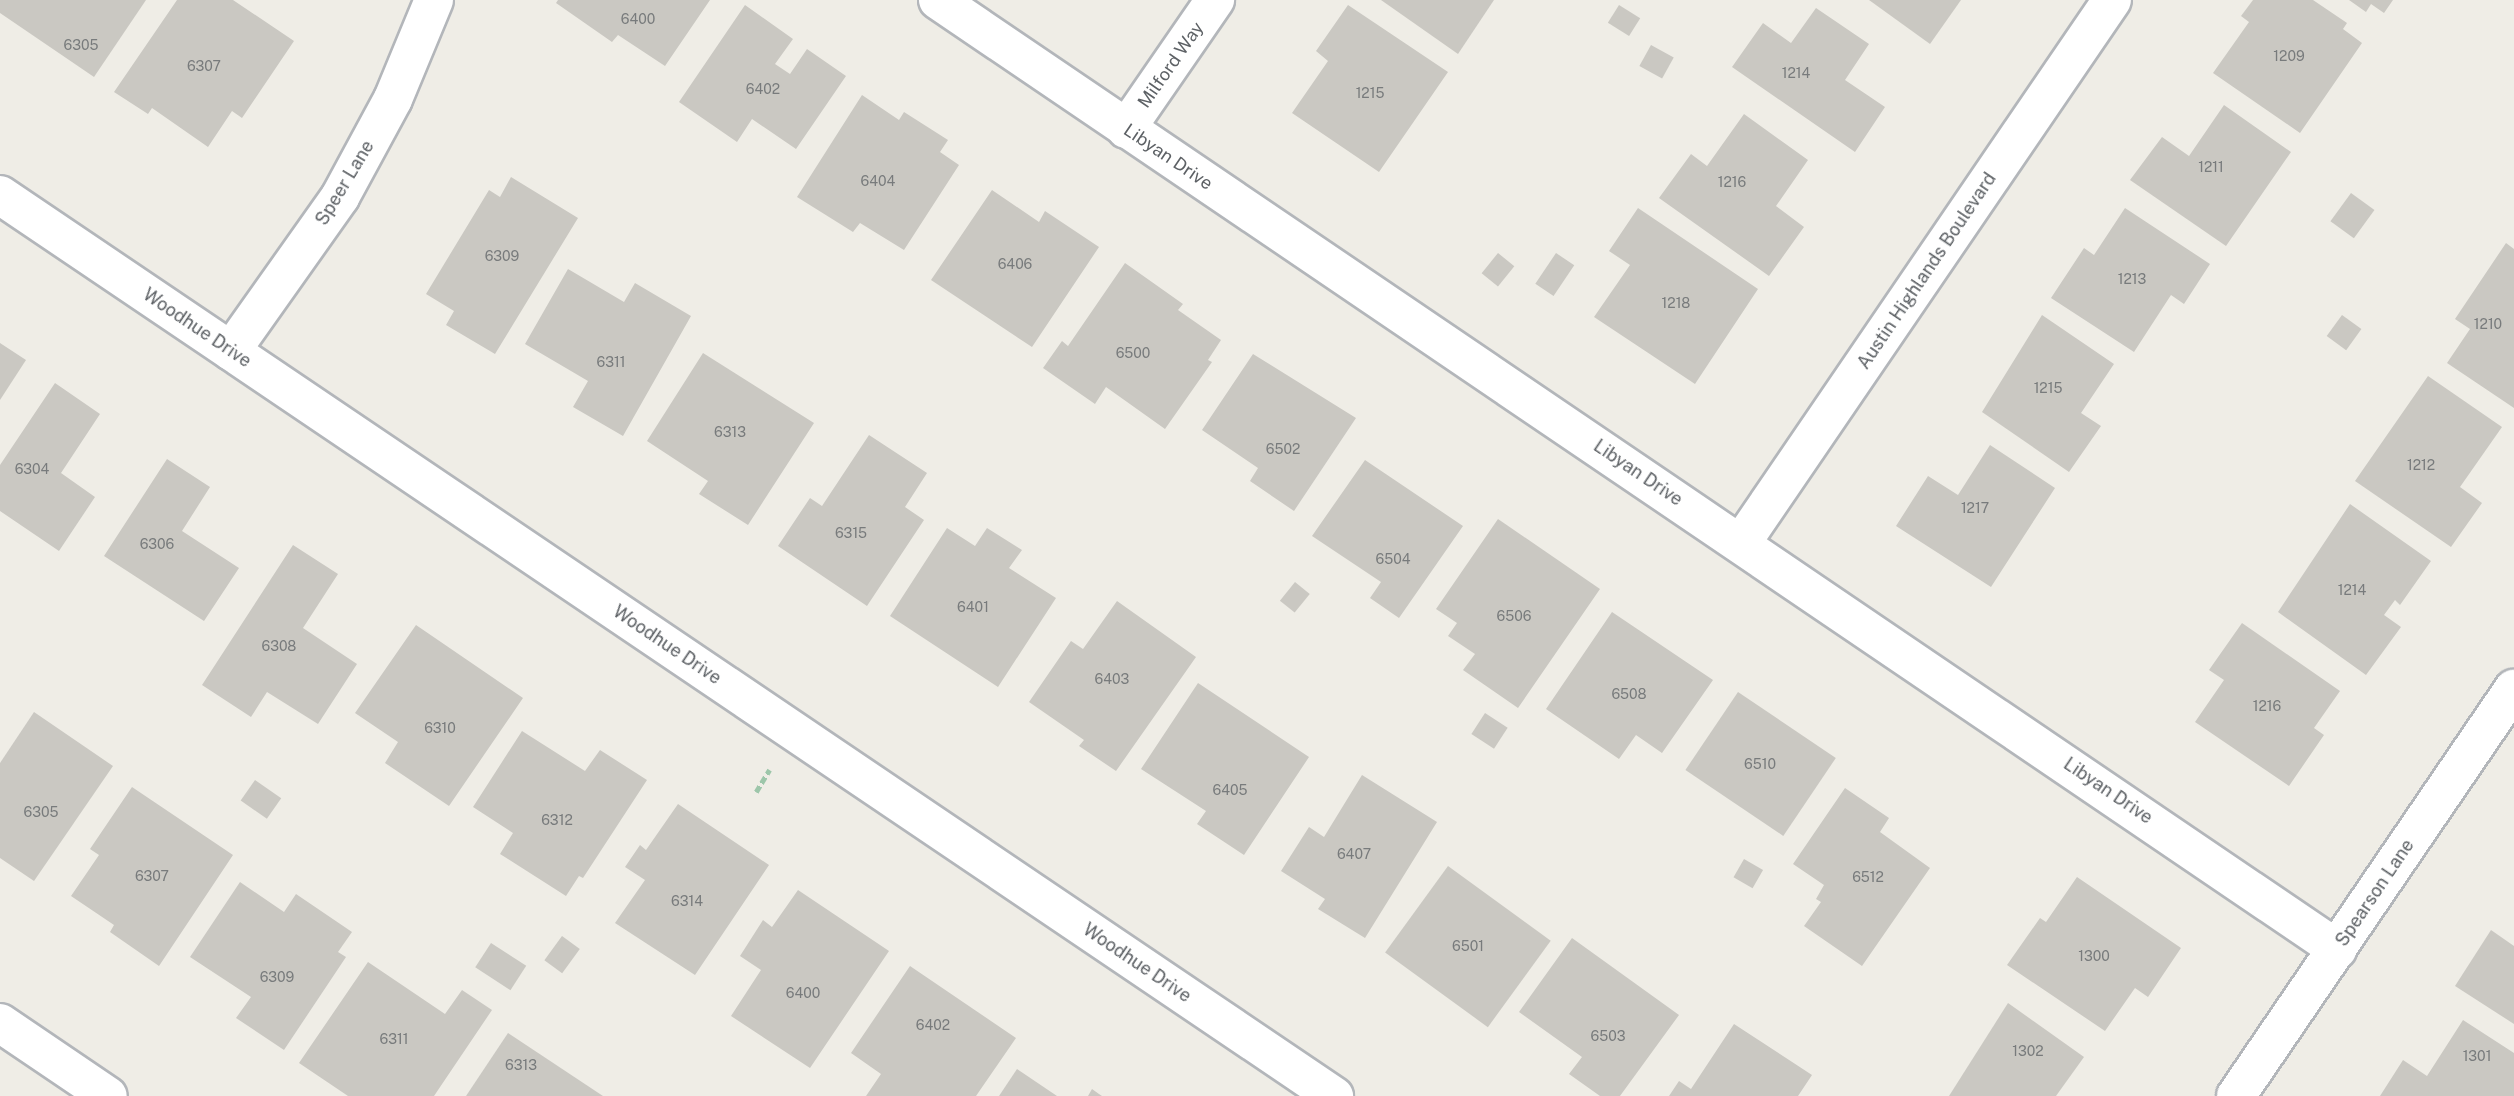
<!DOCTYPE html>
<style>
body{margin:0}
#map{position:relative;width:2514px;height:1096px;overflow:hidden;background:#efede6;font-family:"Public Sans",sans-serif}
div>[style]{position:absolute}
.building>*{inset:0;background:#cac8c2;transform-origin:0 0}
.path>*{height:4.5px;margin-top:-2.25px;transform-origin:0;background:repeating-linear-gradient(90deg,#9dc6aa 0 7px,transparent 0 10.5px)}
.roads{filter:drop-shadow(2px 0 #b3b6ba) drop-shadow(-2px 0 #b3b6ba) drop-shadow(0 2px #b3b6ba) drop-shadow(0 -2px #b3b6ba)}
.minor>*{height:38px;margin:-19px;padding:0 19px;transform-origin:19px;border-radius:19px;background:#fff}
span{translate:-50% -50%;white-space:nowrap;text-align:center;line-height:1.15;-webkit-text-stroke:6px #fff;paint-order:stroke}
.number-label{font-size:14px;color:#787b7c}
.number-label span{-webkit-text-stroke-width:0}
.street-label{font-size:18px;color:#5d6165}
</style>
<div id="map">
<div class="building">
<i style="clip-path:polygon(0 0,146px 0,94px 77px,0 13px)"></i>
<i style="clip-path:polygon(177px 0,233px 0,294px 41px,242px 118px,232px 111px,208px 147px,152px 108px,148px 114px,114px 92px)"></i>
<i style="clip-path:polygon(558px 0,710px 0,665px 66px,618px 35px,612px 42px,556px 3px)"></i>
<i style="clip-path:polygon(1381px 0,1494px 0,1458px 54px)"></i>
<i style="clip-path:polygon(1869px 0,1961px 0,1930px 44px)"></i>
<i style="clip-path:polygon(2253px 0,2313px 0,2347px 23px,2343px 29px,2362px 43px,2300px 133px,2213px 73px,2249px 22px,2241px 16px)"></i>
<i style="clip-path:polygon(2349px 0,2393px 0,2384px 13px,2371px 4px,2366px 12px)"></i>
<i style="clip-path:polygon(745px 5px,793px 39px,775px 64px,790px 74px,807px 49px,846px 76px,796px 149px,752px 119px,737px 142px,679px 102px)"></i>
<i style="clip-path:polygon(1348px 5px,1448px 72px,1379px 172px,1292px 113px,1328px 61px,1316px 51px)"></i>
<i style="left:1619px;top:5px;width:25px;height:21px;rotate:32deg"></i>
<i style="clip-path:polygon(1816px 8px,1869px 44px,1845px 80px,1885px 107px,1855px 152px,1732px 67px,1763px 23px,1791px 43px)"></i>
<i style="left:1651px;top:45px;width:26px;height:24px;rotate:29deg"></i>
<i style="clip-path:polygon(862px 95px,899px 120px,904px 112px,948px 140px,940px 152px,959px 165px,904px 250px,860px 223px,853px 232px,797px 197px)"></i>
<i style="clip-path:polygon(2224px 105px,2291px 152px,2226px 246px,2130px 180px,2162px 137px,2189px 156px)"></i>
<i style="clip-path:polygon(1744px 114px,1808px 160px,1776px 206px,1804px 227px,1769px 276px,1659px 198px,1691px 154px,1707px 166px)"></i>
<i style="clip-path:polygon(511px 177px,578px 218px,495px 354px,446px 325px,454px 311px,426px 294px,489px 190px,500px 197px)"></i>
<i style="clip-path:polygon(992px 190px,1039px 222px,1045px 211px,1099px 247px,1032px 347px,931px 280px)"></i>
<i style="left:2351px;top:193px;width:29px;height:35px;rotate:36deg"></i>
<i style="clip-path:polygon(1638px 208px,1758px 289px,1695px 384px,1594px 317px,1630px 265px,1609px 251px)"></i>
<i style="clip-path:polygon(2125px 208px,2210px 264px,2184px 304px,2171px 295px,2134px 352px,2051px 298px,2084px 248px,2094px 255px)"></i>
<i style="clip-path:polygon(2506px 243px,2514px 249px,2514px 408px,2447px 363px,2470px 329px,2455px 319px)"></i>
<i style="left:1498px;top:253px;width:21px;height:26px;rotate:39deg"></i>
<i style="left:1556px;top:253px;width:22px;height:37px;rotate:34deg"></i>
<i style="clip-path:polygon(1125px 263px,1183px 304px,1178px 310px,1221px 340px,1208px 360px,1212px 362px,1165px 429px,1106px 387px,1095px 404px,1043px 368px,1062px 341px,1068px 346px)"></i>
<i style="clip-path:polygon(568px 269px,624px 302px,635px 283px,691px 316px,623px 436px,573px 407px,588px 381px,525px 344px)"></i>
<i style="clip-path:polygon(2042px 315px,2114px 364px,2081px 413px,2101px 426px,2069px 472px,1982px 412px)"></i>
<i style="left:2342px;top:315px;width:24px;height:26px;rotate:36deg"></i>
<i style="clip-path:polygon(0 343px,26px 360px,0 400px)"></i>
<i style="clip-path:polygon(703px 353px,814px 423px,748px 525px,699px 494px,708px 481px,647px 441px)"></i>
<i style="clip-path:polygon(1253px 354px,1356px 418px,1294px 511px,1250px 481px,1258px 468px,1202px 430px)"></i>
<i style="clip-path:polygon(2428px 376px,2502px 427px,2460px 487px,2482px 503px,2451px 547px,2355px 481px)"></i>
<i style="clip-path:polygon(55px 383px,100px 414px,61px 473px,95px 497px,59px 551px,0 511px,0 465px)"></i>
<i style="clip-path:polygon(869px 435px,927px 473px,905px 507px,924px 520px,867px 606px,778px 546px,810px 498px,822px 506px)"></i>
<i style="clip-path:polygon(1990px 445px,2055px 488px,1991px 587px,1896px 526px,1928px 476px,1958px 495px)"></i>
<i style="clip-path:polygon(167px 459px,210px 487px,182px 531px,239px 568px,204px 621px,104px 556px)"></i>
<i style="clip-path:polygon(1365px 460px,1463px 526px,1399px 618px,1370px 598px,1381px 582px,1312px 536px)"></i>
<i style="clip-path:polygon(2350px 504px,2431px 561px,2400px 605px,2395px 600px,2384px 615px,2401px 627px,2366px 675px,2278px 612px)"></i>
<i style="clip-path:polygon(1498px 519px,1600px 589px,1518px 708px,1463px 670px,1475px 654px,1448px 636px,1457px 623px,1436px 609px)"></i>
<i style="clip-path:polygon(947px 528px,975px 546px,987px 528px,1022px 550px,1009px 568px,1056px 598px,998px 687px,890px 616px)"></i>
<i style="clip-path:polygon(293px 545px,338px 574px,303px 628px,357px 664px,318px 724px,267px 692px,251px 717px,202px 685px)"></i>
<i style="left:1295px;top:582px;width:19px;height:24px;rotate:39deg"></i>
<i style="clip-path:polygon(1117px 601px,1196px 657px,1116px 771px,1079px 746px,1084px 740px,1029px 702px,1071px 641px,1083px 649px)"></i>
<i style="clip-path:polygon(1612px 612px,1713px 680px,1662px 753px,1636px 735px,1619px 759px,1546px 709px)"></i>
<i style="clip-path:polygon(2242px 623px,2340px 691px,2314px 728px,2324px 735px,2289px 786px,2195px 722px,2224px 680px,2209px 670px)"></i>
<i style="clip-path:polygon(416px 625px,523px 698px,449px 806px,385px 763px,398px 742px,355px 713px)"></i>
<i style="clip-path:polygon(1198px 683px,1309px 757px,1244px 855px,1197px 824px,1206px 811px,1141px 769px)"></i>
<i style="left:1738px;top:692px;width:118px;height:94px;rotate:34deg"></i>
<i style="clip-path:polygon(34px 712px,113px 766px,34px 881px,0 858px,0 763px)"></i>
<i style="left:1485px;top:713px;width:27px;height:25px;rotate:33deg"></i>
<i style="clip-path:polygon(522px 731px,585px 771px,600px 750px,647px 780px,583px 878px,579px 876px,566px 896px,500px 854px,513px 833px,473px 807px)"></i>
<i style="clip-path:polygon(1362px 775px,1437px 822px,1365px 938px,1318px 909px,1325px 899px,1281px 871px,1309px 827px,1324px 837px)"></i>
<i style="left:255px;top:780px;width:32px;height:25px;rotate:35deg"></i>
<i style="clip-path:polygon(132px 787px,233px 855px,159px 966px,110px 932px,114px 925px,71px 896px,99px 855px,90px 849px)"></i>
<i style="clip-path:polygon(1845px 788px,1889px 818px,1880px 832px,1930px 868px,1862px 966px,1804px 926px,1821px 902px,1816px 899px,1824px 885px,1793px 864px)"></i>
<i style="clip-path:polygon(678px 804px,769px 865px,695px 975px,615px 923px,645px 880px,625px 867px,640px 845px,646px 850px)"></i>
<i style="left:1744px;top:859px;width:22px;height:21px;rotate:30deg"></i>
<i style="left:1448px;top:866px;width:127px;height:107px;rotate:36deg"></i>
<i style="clip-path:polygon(2077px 877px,2181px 948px,2148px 997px,2135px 988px,2105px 1031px,2007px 965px,2040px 918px,2046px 922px)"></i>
<i style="clip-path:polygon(240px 882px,284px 912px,296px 894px,352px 932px,338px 952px,346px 957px,284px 1050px,236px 1018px,251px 997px,190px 957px)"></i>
<i style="clip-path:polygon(798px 890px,889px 951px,810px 1068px,731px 1016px,761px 970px,740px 956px,763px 920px,772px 927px)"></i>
<i style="clip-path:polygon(2491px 930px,2514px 946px,2514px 1024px,2455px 986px)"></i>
<i style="left:562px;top:936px;width:22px;height:30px;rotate:36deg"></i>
<i style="clip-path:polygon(1572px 938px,1679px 1015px,1620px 1096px,1600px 1096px,1569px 1074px,1582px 1057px,1519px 1012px)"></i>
<i style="left:491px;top:943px;width:42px;height:29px;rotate:33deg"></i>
<i style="clip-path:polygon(368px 962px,445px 1014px,462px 990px,492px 1010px,434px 1096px,348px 1096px,299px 1063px)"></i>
<i style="clip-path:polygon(910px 966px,1016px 1038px,976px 1096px,866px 1096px,881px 1074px,851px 1053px)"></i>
<i style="clip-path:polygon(2008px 1003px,2084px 1057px,2056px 1096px,1949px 1096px)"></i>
<i style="clip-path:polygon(2463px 1020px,2514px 1053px,2514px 1096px,2380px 1096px,2403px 1060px,2427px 1076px)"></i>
<i style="clip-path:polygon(1734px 1024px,1812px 1075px,1798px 1096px,1669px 1096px,1679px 1081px,1691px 1089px)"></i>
<i style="clip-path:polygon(508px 1033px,603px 1096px,466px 1096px)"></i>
<i style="clip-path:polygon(1017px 1069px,1057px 1096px,999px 1096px)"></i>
<i style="clip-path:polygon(1092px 1089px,1099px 1094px,1102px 1096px,1088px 1096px)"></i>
</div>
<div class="path">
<i style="left:756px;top:792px;width:26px;rotate:-59deg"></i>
</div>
<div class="roads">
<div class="minor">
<i style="left:938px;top:0;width:1691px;rotate:34.15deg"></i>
<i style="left:1126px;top:129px;width:157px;rotate:-55.4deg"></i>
<i style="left:0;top:195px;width:1610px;rotate:34.04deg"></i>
<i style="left:231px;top:351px;width:189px;rotate:-54.7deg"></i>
<i style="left:340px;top:197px;width:111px;rotate:-61.6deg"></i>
<i style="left:393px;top:99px;width:107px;rotate:-67.5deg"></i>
<i style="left:1742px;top:542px;width:656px;rotate:-55.68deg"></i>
<i style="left:0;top:1023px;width:130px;rotate:34.1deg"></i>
<i style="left:2236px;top:1096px;width:493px;rotate:-55.7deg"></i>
</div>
</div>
<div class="number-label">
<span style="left:638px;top:19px">6400</span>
<span style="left:81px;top:45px">6305</span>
<span style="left:2289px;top:56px">1209</span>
<span style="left:204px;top:66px">6307</span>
<span style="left:1796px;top:73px">1214</span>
<span style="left:763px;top:89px">6402</span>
<span style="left:1370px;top:93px">1215</span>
<span style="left:2211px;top:167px">1211</span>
<span style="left:878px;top:181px">6404</span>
<span style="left:1732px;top:182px">1216</span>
<span style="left:502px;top:256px">6309</span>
<span style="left:1015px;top:264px">6406</span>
<span style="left:2132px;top:279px">1213</span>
<span style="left:1676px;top:303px">1218</span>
<span style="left:2488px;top:324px">1210</span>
<span style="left:1133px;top:353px">6500</span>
<span style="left:611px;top:362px">6311</span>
<span style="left:2048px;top:388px">1215</span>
<span style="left:730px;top:432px">6313</span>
<span style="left:1283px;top:449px">6502</span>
<span style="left:2421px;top:465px">1212</span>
<span style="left:32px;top:469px">6304</span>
<span style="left:1975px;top:508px">1217</span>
<span style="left:851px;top:533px">6315</span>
<span style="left:157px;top:544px">6306</span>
<span style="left:1393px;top:559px">6504</span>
<span style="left:2352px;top:590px">1214</span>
<span style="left:973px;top:607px">6401</span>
<span style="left:1514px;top:616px">6506</span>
<span style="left:279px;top:646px">6308</span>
<span style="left:1112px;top:679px">6403</span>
<span style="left:1629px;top:694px">6508</span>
<span style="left:2267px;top:706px">1216</span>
<span style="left:440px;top:728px">6310</span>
<span style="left:1760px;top:764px">6510</span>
<span style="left:1230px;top:790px">6405</span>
<span style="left:41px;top:812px">6305</span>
<span style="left:557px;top:820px">6312</span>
<span style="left:1354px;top:854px">6407</span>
<span style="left:152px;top:876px">6307</span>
<span style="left:1868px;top:877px">6512</span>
<span style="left:687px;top:901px">6314</span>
<span style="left:1468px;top:946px">6501</span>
<span style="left:2094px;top:956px">1300</span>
<span style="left:277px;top:977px">6309</span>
<span style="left:803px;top:993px">6400</span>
<span style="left:933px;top:1025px">6402</span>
<span style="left:1608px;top:1036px">6503</span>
<span style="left:394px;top:1039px">6311</span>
<span style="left:2028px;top:1051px">1302</span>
<span style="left:2477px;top:1056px">1301</span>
<span style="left:521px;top:1065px">6313</span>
</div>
<div class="street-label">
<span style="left:1171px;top:65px;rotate:-55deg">Milford Way</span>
<span style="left:1168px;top:157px;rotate:34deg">Libyan Drive</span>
<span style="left:345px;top:183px;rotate:-59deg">Speer Lane</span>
<span style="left:1927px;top:271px;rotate:-56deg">Austin Highlands Boulevard</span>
<span style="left:197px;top:328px;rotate:34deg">Woodhue Drive</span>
<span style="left:1638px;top:473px;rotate:34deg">Libyan Drive</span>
<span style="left:667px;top:645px;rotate:34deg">Woodhue Drive</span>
<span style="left:2108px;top:791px;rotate:34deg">Libyan Drive</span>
<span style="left:2375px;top:893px;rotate:-56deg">Spearson Lane</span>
<span style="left:1137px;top:963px;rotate:34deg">Woodhue Drive</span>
</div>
</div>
